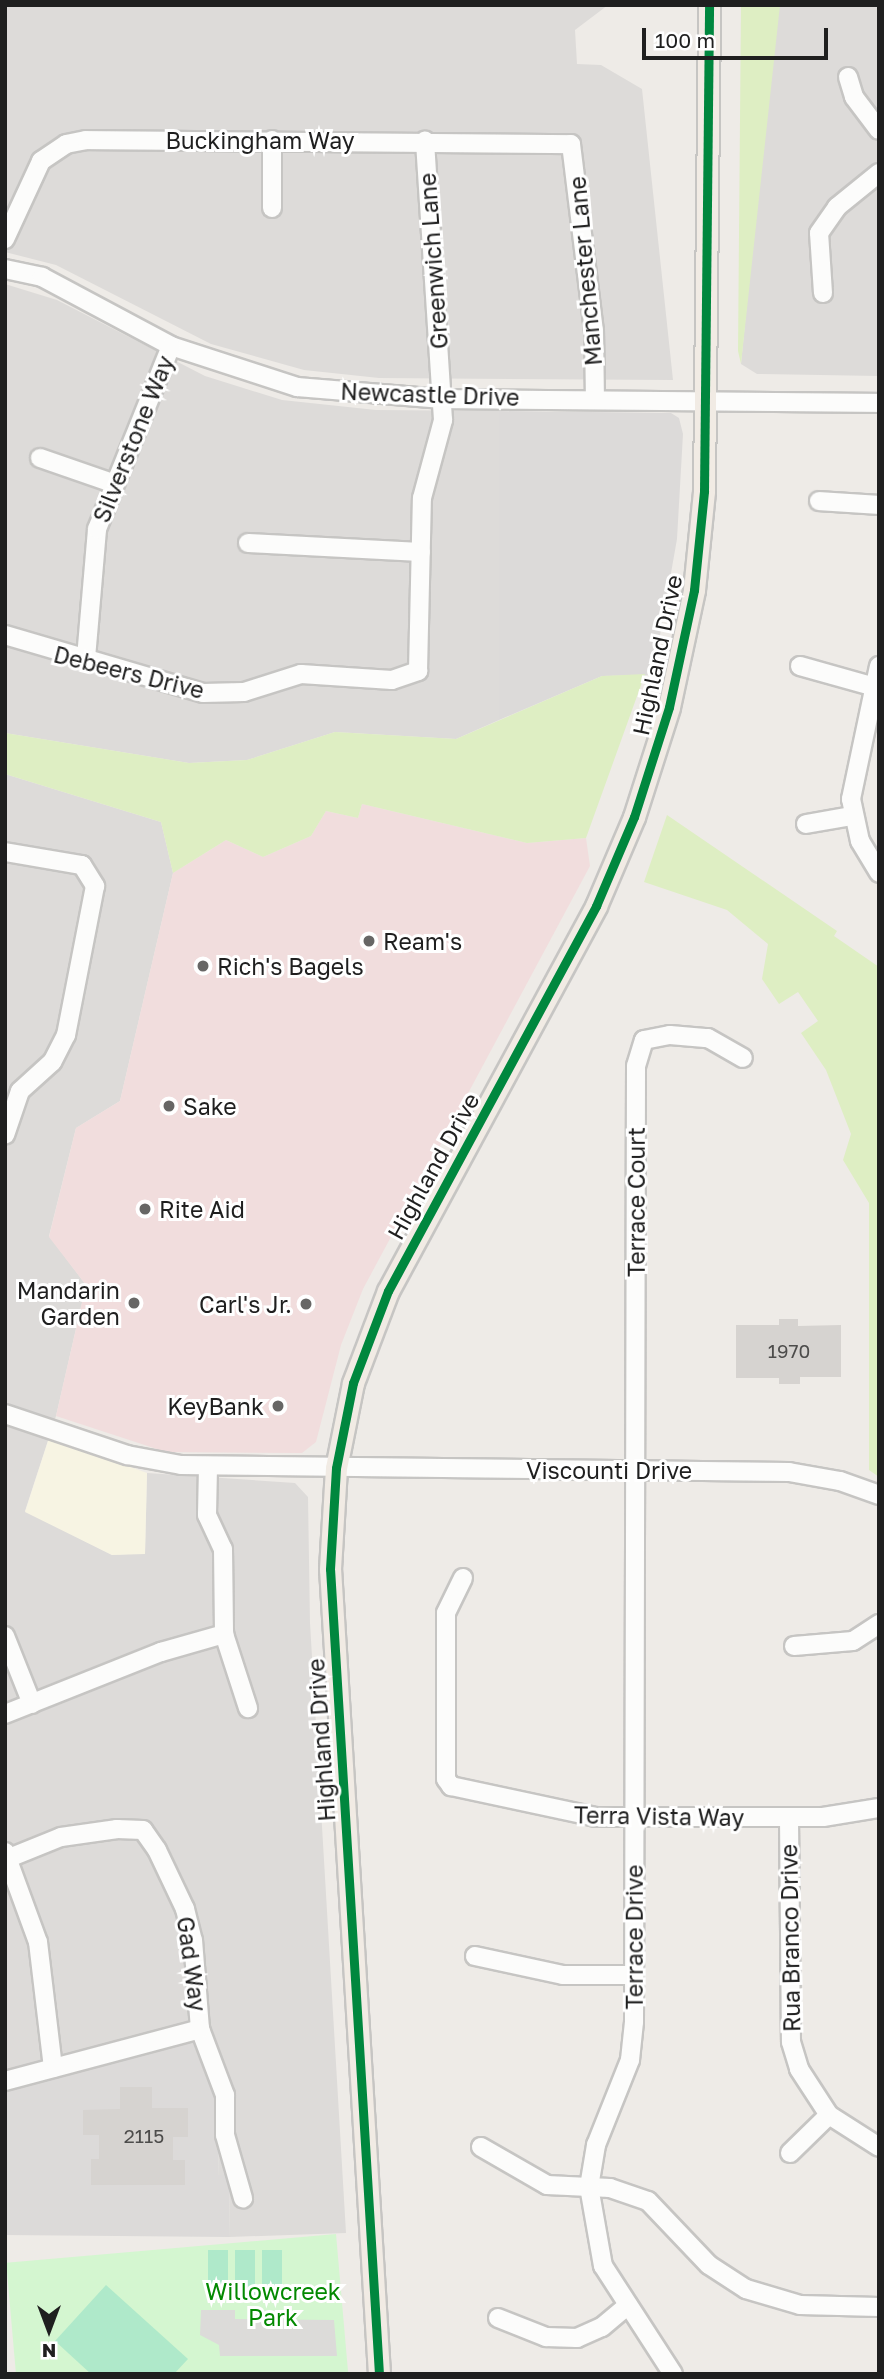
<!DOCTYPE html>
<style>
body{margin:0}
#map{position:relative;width:884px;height:2379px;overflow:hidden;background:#eeebe7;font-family:"Golos Text",sans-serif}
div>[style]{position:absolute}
.residential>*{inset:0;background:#dddbd9}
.commercial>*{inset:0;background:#f1dddd}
.education>*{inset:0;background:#f7f4e3}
.religious>*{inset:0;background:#dcdad9}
.grass>*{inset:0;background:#deeec3}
.park>*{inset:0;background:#d4f6d0;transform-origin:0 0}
.pitch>*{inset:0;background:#afe9ca;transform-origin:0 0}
.parking>*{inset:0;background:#dcdbd9}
.building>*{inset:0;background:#d6d3d0}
.roads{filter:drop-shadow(2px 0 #c6c5c3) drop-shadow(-2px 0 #c6c5c3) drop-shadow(0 2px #c6c5c3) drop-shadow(0 -2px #c6c5c3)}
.minor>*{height:18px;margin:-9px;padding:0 9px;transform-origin:9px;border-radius:9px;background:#fcfcfb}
.major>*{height:21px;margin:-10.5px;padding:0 10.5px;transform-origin:10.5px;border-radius:10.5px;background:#f1ebe4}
.cycleway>*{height:9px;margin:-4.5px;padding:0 4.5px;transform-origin:4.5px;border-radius:4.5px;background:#00873e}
.dots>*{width:19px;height:19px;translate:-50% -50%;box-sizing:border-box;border:4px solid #fff;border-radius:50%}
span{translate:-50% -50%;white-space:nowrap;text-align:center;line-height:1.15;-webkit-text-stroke:6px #fff;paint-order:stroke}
.number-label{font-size:19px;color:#4d4c4b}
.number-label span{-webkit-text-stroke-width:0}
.street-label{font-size:23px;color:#1f1f1f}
.poi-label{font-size:23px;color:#1f1f1f}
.left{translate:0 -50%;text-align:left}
.right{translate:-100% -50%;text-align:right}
.park-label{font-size:23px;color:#038901}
.frame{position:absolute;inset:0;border:7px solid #1f1f1f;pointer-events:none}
.north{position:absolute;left:14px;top:2295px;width:70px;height:70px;-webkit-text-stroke:5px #fff;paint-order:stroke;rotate:180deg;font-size:19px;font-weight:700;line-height:28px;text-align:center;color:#1f1f1f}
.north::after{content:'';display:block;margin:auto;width:24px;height:32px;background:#1f1f1f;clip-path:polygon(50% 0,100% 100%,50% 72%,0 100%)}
.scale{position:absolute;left:642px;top:28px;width:186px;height:32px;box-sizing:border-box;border:4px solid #1f1f1f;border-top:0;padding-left:9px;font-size:21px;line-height:24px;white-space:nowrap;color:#1f1f1f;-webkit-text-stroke:5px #fff;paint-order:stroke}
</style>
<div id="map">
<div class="residential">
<i style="clip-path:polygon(5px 5px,608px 5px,575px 30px,577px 64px,601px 65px,642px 89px,673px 380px,379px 378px,304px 370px,211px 344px,56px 265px,5px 252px)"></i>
<i style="clip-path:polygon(879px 5px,879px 376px,757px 374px,741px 364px,776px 6px)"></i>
<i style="clip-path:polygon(5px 284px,57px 300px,205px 376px,282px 400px,376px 410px,499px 411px,499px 720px,456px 739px,335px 732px,247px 760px,189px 763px,5px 733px)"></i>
<i style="clip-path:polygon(5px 774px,161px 822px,173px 873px,120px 1101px,76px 1128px,49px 1236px,86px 1285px,56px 1416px,25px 1511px,112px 1555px,145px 1553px,147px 1473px,295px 1483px,308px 1497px,310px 1623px,346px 2233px,229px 2237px,230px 2176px,218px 2176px,220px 2102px,206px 2045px,186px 2042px,5px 2089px)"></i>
</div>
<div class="commercial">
<i style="clip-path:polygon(362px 804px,527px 843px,586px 838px,590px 866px,363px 1289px,341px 1345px,316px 1442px,302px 1453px,166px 1452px,56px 1416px,86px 1285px,49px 1237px,76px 1128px,120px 1101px,173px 873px,226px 840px,263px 857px,311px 836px,326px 811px,358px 818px)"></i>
</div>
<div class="education">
<i style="clip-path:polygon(49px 1438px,147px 1473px,145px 1554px,112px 1555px,25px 1512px)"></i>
</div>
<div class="religious">
<i style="clip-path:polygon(499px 411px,671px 413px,679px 418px,683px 434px,677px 539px,653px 675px,602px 676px,499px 720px)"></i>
<i style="clip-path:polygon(186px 2042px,206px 2045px,220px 2102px,218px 2175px,230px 2176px,229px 2237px,5px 2235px,5px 2089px)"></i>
</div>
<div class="grass">
<i style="clip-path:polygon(741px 5px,780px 5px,741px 364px,738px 351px)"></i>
<i style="clip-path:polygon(645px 674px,586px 838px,527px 843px,362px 804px,358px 818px,326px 811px,311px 836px,263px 857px,226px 840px,173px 873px,161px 822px,5px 774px,5px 733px,189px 763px,247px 760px,335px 732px,456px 739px,602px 676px)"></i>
<i style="clip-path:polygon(667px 815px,837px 931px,834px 936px,879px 967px,879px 1477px,869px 1470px,869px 1203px,843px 1160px,851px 1134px,826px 1070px,801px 1033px,818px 1021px,798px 992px,779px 1004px,762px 979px,768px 944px,727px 910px,644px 882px)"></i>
</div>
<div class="park">
<i style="left:336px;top:2234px;width:141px;height:331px;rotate:85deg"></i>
</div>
<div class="pitch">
<i style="left:208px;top:2250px;width:20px;height:45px"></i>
<i style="left:235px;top:2250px;width:20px;height:45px"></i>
<i style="left:262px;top:2250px;width:20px;height:45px"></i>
<i style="clip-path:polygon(106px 2285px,188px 2359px,174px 2374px,91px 2374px,55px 2341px)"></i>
</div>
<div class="parking">
<i style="clip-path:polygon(201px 2310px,235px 2310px,235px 2319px,334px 2320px,337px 2356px,220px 2356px,219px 2345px,200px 2335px)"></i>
</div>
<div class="building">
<i style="clip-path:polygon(779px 1319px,798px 1319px,798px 1326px,841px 1325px,841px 1377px,800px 1377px,800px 1384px,779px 1384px,779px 1378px,736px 1378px,736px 1325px,779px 1325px)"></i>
<i style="clip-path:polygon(120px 2087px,152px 2087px,152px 2108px,188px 2108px,188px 2137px,173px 2137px,173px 2160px,185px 2160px,185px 2185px,91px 2185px,91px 2159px,99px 2159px,99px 2135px,83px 2135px,83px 2110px,120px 2109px)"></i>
</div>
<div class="roads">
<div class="minor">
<i style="left:848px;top:77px;width:21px;rotate:73deg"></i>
<i style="left:854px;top:97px;width:41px;rotate:52.9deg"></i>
<i style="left:272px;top:140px;width:68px;rotate:90deg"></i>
<i style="left:5px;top:239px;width:86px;rotate:-65.2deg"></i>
<i style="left:41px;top:161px;width:30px;rotate:-34deg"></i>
<i style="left:66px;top:144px;width:20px;rotate:-11deg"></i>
<i style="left:86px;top:140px;width:485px;rotate:0.5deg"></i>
<i style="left:571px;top:144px;width:187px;rotate:83deg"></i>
<i style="left:594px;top:330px;width:68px;rotate:89.2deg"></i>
<i style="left:5px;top:269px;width:38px;rotate:12deg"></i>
<i style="left:42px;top:277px;width:146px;rotate:28.1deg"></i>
<i style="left:171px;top:346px;width:133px;rotate:18deg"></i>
<i style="left:297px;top:387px;width:146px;rotate:4.7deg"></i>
<i style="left:443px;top:399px;width:436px;rotate:0.5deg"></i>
<i style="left:823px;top:293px;width:60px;rotate:-93.8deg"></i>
<i style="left:819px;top:233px;width:32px;rotate:-55deg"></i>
<i style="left:837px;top:207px;width:54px;rotate:-39deg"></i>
<i style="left:40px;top:458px;width:76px;rotate:19.1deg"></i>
<i style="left:819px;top:501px;width:60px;rotate:3.8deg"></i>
<i style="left:248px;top:543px;width:173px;rotate:3deg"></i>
<i style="left:5px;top:635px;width:206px;rotate:16.3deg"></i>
<i style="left:203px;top:693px;width:41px;rotate:-1.4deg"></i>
<i style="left:244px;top:692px;width:60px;rotate:-17.5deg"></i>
<i style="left:301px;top:674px;width:91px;rotate:3.8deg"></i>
<i style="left:392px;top:680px;width:28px;rotate:-19deg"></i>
<i style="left:418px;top:671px;width:173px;rotate:-88.7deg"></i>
<i style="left:422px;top:498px;width:81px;rotate:-74.9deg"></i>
<i style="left:443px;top:420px;width:280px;rotate:-93.7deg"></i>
<i style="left:86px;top:658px;width:129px;rotate:-85.1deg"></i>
<i style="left:97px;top:529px;width:197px;rotate:-68deg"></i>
<i style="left:800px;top:666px;width:82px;rotate:15.6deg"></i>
<i style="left:879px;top:666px;width:136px;rotate:101.9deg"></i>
<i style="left:851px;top:799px;width:43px;rotate:77.9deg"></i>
<i style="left:860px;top:841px;width:37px;rotate:59deg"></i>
<i style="left:806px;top:824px;width:47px;rotate:-9.9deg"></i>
<i style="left:5px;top:852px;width:78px;rotate:9.6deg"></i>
<i style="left:82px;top:865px;width:25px;rotate:58deg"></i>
<i style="left:95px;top:886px;width:152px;rotate:101deg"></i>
<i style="left:66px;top:1035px;width:30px;rotate:117deg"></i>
<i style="left:52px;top:1062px;width:43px;rotate:137.8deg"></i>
<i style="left:20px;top:1091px;width:46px;rotate:108.8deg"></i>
<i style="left:5px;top:1414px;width:129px;rotate:18.6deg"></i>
<i style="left:127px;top:1455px;width:55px;rotate:10.5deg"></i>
<i style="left:181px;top:1465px;width:608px;rotate:0.66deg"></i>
<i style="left:789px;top:1472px;width:52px;rotate:10deg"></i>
<i style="left:840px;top:1481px;width:41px;rotate:19.7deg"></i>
<i style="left:208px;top:1467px;width:48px;rotate:91.2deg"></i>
<i style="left:207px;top:1515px;width:38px;rotate:65deg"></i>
<i style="left:223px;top:1549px;width:85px;rotate:89.3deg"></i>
<i style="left:224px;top:1634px;width:78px;rotate:72deg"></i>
<i style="left:463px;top:1578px;width:39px;rotate:116deg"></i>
<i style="left:446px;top:1613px;width:166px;rotate:90deg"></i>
<i style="left:446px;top:1779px;width:9px;rotate:54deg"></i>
<i style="left:451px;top:1786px;width:147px;rotate:12.1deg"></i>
<i style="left:595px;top:1817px;width:228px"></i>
<i style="left:823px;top:1817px;width:57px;rotate:-9.1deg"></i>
<i style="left:5px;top:1636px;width:73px;rotate:68.3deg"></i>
<i style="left:794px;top:1646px;width:59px;rotate:-4.8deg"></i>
<i style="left:853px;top:1641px;width:31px;rotate:-33deg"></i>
<i style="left:5px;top:1714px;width:168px;rotate:-21.7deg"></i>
<i style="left:161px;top:1652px;width:66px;rotate:-15.9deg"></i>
<i style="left:789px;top:1818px;width:224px;rotate:89.5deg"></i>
<i style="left:791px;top:2042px;width:28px;rotate:73deg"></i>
<i style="left:799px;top:2069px;width:55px;rotate:56.9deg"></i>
<i style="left:829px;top:2115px;width:59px;rotate:32.6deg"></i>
<i style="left:5px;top:1852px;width:96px;rotate:69.9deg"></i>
<i style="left:38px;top:1942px;width:127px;rotate:83.2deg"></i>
<i style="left:9px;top:1858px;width:56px;rotate:-22deg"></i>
<i style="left:61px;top:1837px;width:57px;rotate:-8.1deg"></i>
<i style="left:117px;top:1829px;width:26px;rotate:2deg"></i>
<i style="left:143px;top:1830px;width:24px;rotate:55deg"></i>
<i style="left:157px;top:1850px;width:65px;rotate:64.6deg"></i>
<i style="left:185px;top:1909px;width:32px;rotate:76deg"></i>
<i style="left:193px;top:1940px;width:89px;rotate:85.5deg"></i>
<i style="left:200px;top:2029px;width:71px;rotate:69.3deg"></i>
<i style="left:225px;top:2095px;width:40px;rotate:90deg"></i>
<i style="left:225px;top:2135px;width:66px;rotate:74.1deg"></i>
<i style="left:475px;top:1956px;width:90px;rotate:12.2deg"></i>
<i style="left:563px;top:1975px;width:71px"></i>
<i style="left:5px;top:2081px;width:202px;rotate:-14.9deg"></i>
<i style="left:481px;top:2147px;width:76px;rotate:29.9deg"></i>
<i style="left:547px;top:2185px;width:63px;rotate:2.7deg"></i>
<i style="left:610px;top:2188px;width:40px;rotate:18.9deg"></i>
<i style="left:648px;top:2201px;width:88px;rotate:46.4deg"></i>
<i style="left:709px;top:2265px;width:44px;rotate:33deg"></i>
<i style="left:746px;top:2289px;width:56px;rotate:16.5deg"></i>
<i style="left:800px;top:2305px;width:79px;rotate:1.5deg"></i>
<i style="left:790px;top:2153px;width:54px;rotate:-44.3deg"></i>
<i style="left:498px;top:2318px;width:52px;rotate:21.6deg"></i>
<i style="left:546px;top:2337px;width:31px;rotate:2deg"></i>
<i style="left:577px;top:2338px;width:27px;rotate:-24deg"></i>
<i style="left:602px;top:2327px;width:34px;rotate:-40deg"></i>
<i style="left:673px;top:2374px;width:129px;rotate:-122.9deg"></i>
<i style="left:603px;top:2266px;width:80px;rotate:-100deg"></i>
<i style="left:589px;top:2187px;width:43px;rotate:-80.5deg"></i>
<i style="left:596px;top:2145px;width:92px;rotate:-68.2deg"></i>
<i style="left:630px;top:2060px;width:38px;rotate:-84deg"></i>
<i style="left:634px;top:2022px;width:956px;rotate:-89.88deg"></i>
<i style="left:636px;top:1066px;width:27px;rotate:-73deg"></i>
<i style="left:644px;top:1040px;width:26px;rotate:-11deg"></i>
<i style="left:670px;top:1035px;width:38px;rotate:5deg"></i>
<i style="left:708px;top:1038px;width:40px;rotate:29.7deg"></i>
</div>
<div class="major">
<i style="left:379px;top:2374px;width:806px;rotate:-93.48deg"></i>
<i style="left:330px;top:1569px;width:101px;rotate:-86.6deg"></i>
<i style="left:336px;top:1468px;width:87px;rotate:-78.7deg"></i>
<i style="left:353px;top:1383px;width:98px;rotate:-69.2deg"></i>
<i style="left:388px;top:1291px;width:438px;rotate:-61.6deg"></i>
<i style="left:596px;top:906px;width:97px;rotate:-66.9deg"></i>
<i style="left:634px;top:817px;width:115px;rotate:-72.3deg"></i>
<i style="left:669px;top:707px;width:120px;rotate:-77.9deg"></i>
<i style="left:694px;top:590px;width:100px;rotate:-84.2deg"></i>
<i style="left:704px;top:491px;width:486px;rotate:-89.4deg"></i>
</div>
</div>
<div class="cycleway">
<i style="left:379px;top:2374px;width:806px;rotate:-93.48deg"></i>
<i style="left:330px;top:1569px;width:101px;rotate:-86.6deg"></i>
<i style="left:336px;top:1468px;width:87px;rotate:-78.7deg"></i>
<i style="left:353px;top:1383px;width:98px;rotate:-69.2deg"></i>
<i style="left:388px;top:1291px;width:438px;rotate:-61.6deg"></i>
<i style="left:596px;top:906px;width:97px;rotate:-66.9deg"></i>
<i style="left:634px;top:817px;width:115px;rotate:-72.3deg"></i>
<i style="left:669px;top:707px;width:120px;rotate:-77.9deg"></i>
<i style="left:694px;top:590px;width:100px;rotate:-84.2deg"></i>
<i style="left:704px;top:491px;width:486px;rotate:-89.4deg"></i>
</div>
<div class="dots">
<i style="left:369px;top:941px;background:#676665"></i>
<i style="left:203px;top:966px;background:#676665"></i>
<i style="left:169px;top:1106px;background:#676665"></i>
<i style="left:145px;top:1209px;background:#676665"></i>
<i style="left:134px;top:1303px;background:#676665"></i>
<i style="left:306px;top:1304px;background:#676665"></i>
<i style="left:278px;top:1406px;background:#676665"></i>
</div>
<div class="number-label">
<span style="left:789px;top:1351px">1970</span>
<span style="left:144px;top:2136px">2115</span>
</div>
<div class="street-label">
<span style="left:260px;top:140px">Buckingham Way</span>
<span style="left:433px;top:261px;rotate:-94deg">Greenwich Lane</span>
<span style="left:585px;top:271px;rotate:-95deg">Manchester Lane</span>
<span style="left:430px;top:394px;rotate:2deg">Newcastle Drive</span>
<span style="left:133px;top:439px;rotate:-68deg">Silverstone Way</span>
<span style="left:657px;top:655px;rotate:-78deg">Highland Drive</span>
<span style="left:129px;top:672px;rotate:14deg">Debeers Drive</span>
<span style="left:433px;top:1166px;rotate:-61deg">Highland Drive</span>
<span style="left:636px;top:1202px;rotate:-90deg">Terrace Court</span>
<span style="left:609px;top:1470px">Viscounti Drive</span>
<span style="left:321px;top:1740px;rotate:-94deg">Highland Drive</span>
<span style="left:659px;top:1816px;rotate:1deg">Terra Vista Way</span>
<span style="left:634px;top:1937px;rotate:-90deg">Terrace Drive</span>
<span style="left:790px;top:1938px;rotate:-91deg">Rua Branco Drive</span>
<span style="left:192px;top:1964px;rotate:82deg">Gad Way</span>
</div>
<div class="poi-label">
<span class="left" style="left:383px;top:941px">Ream's</span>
<span class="left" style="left:217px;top:966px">Rich's Bagels</span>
<span class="left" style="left:183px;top:1106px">Sake</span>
<span class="left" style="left:159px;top:1209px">Rite Aid</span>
<span class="right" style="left:120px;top:1303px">Mandarin<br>Garden</span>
<span class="right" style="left:292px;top:1304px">Carl's Jr.</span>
<span class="right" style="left:264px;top:1406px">KeyBank</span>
</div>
<div class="park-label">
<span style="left:273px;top:2304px">Willowcreek<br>Park</span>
</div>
<div class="frame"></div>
<div class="north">N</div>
<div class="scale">100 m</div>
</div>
